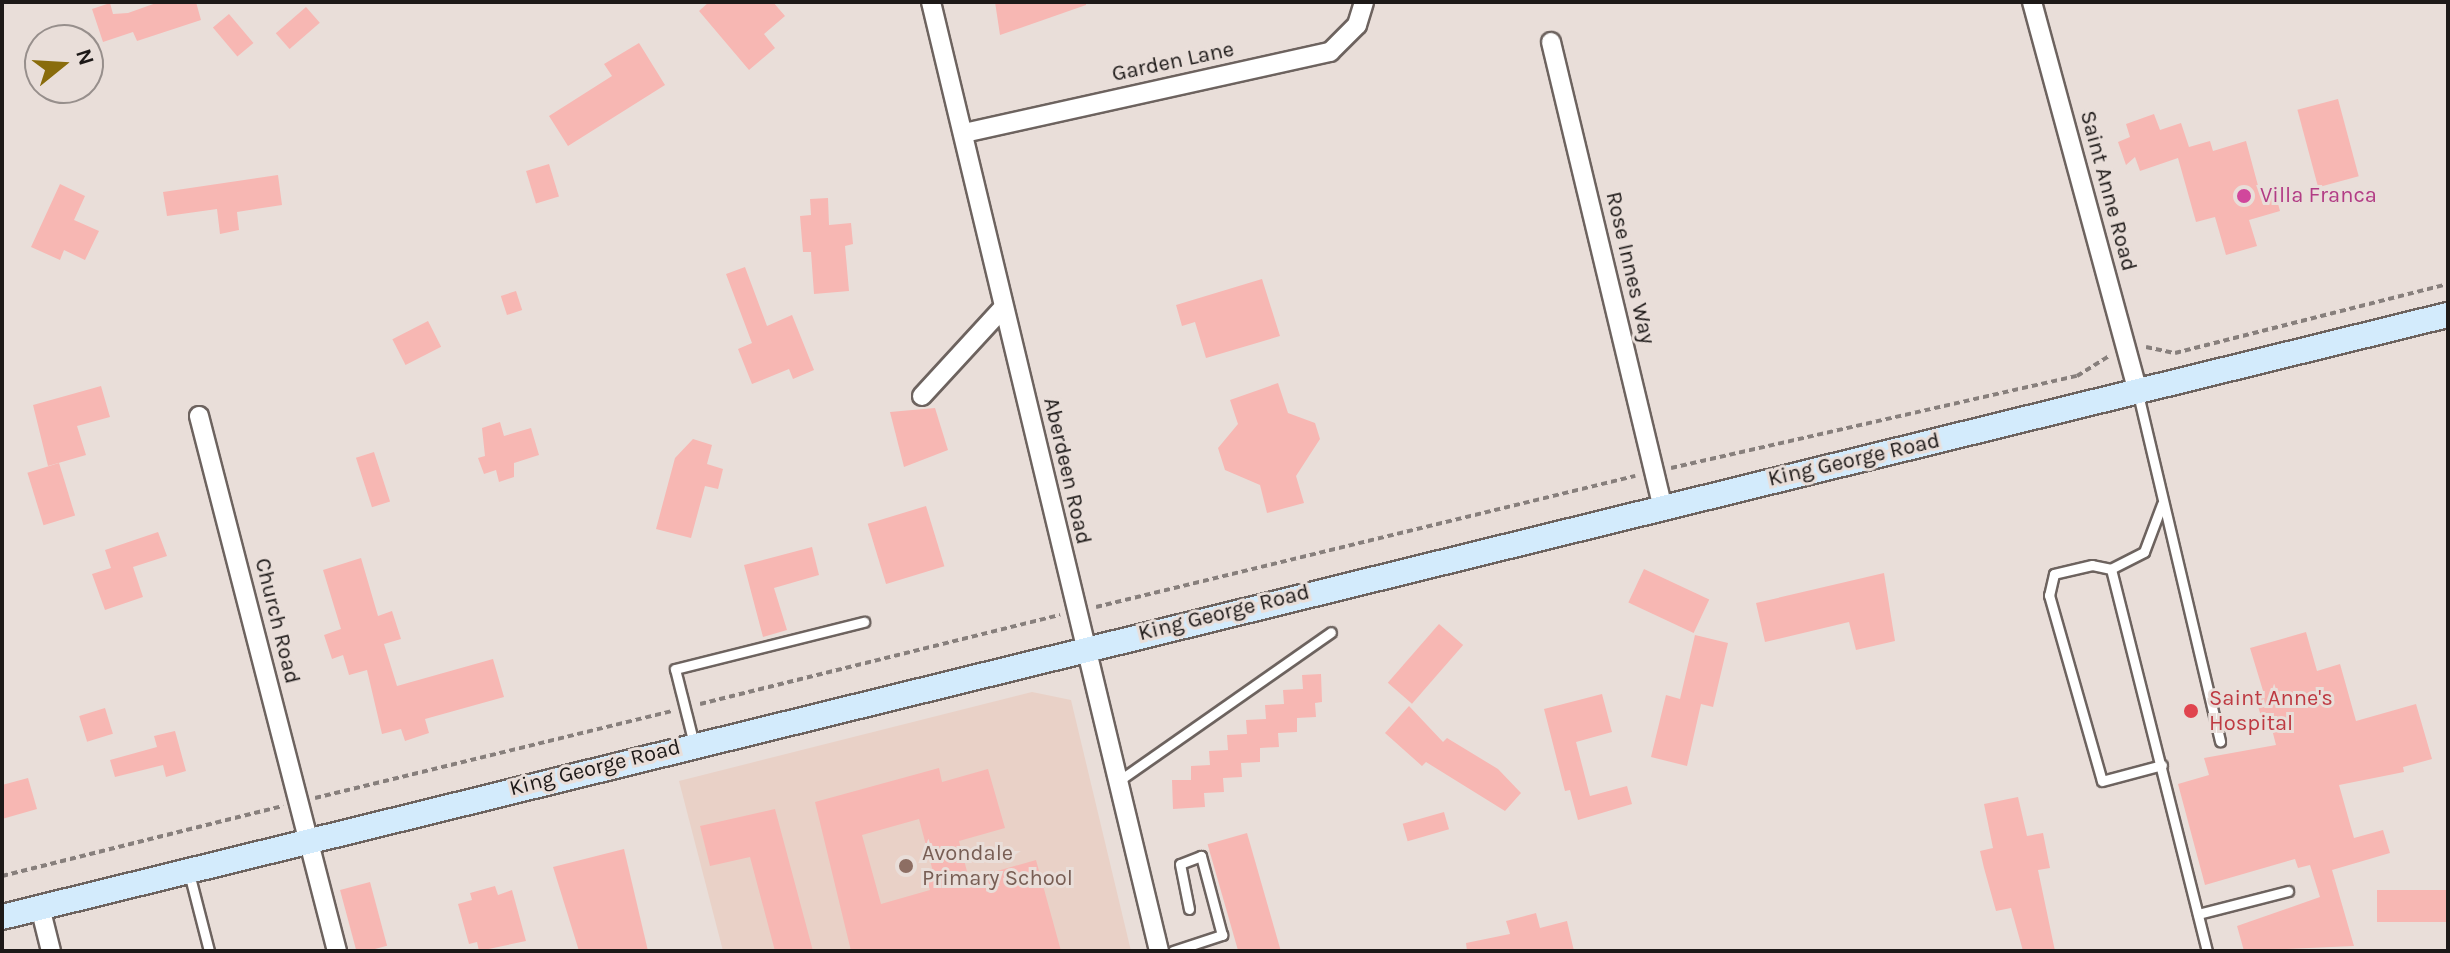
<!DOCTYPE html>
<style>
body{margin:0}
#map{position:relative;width:2450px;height:953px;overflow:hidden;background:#e9ded9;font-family:Karla,sans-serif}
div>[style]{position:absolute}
.education>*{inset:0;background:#e9d1c7}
.building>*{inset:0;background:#f7b7b3;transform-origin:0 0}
.path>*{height:4px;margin-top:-2px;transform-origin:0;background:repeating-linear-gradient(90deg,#877f7c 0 6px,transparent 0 10px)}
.roads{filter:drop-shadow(2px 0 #6d635f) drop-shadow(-2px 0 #6d635f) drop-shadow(0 2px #6d635f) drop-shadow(0 -2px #6d635f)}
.service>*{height:9px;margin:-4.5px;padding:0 4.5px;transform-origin:4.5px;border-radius:4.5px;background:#fff}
.minor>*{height:18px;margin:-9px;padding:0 9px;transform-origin:9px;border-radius:9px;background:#fff}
.secondary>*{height:24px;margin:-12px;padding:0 12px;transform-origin:12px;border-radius:12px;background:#d3ebfc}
.dots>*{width:22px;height:22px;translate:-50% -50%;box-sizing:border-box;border:4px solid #e9ded9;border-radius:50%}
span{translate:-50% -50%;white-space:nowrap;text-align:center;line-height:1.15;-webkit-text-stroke:6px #e9ded9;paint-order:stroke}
.street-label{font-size:22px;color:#1d1918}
.hotel-label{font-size:22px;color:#b23c85}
.left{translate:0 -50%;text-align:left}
.health-label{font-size:22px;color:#be3a42}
.education-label{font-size:22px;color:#785e54}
.frame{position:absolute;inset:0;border:4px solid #1d1918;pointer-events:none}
.north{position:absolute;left:24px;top:24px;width:80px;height:80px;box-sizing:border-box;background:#e9ded9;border:2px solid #978f8c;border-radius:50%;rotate:72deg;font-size:22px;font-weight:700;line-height:32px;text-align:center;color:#1d1918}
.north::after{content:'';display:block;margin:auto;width:28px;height:36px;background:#896c0c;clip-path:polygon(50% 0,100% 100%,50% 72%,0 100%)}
</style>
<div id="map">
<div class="education">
<i style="clip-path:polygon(1032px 692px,1071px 700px,1131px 951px,723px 951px,679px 781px)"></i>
</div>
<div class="building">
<i style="clip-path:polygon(159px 2px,196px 2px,201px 20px,137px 41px,133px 32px,103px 42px,92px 9px,110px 3px,113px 14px,128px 13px)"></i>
<i style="clip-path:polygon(709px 2px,773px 2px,785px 16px,764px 34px,775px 48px,749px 70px,699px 11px)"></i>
<i style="clip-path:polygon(995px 2px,1086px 2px,1086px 5px,1000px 35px)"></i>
<i style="left:306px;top:7px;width:21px;height:40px;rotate:49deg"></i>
<i style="left:229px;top:14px;width:38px;height:21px;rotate:50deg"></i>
<i style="clip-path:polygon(639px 43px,665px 85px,568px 146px,549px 116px,612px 76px,604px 64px)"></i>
<i style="left:2338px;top:99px;width:80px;height:42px;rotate:75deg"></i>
<i style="clip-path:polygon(2154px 114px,2160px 130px,2181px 123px,2189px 147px,2210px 141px,2213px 151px,2246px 141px,2260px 193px,2274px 189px,2280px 211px,2249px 220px,2257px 246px,2226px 255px,2215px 217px,2196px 222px,2178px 158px,2140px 171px,2135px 157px,2126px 165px,2118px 142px,2130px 137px,2126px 124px)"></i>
<i style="left:549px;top:164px;width:34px;height:24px;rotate:73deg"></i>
<i style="clip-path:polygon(278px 175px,282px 205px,237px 212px,239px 230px,220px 234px,217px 209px,167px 216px,163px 192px)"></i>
<i style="clip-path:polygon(60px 184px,85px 196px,74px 220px,99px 231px,85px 260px,64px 250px,60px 260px,31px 247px)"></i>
<i style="clip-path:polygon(828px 198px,829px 225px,851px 223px,853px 244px,845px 246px,849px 291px,814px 294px,811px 252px,803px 252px,800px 216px,811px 215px,810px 199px)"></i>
<i style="clip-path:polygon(745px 267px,767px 326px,792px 315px,814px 370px,793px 379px,789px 369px,752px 384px,738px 349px,752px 343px,726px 274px)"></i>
<i style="clip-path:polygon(1262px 279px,1280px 336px,1206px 358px,1195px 322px,1182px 326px,1176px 305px)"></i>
<i style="left:516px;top:291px;width:20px;height:16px;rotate:72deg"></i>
<i style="left:428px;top:321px;width:29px;height:40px;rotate:63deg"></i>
<i style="clip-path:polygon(1278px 383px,1288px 413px,1315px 423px,1320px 439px,1296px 476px,1304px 503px,1267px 513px,1260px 485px,1225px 470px,1218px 448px,1238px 424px,1230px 400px)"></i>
<i style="clip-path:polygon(101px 386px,110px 417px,77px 426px,86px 455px,48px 466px,33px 405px)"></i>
<i style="clip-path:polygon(935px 408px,948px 450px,904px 467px,890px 412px)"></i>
<i style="clip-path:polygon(500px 422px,504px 436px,531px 428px,539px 455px,514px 463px,514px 477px,499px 482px,496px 470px,484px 474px,478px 458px,485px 456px,482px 428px)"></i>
<i style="clip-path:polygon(693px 439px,712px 445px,707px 464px,723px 469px,718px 489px,705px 486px,691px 538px,656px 529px,675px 458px)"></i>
<i style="left:374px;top:452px;width:52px;height:19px;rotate:72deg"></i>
<i style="left:59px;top:463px;width:55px;height:33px;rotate:73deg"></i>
<i style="left:926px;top:506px;width:63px;height:61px;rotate:73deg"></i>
<i style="clip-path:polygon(158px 532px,167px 556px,133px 567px,143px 597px,105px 610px,92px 574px,111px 568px,105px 550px)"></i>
<i style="clip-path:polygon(812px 547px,819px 575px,774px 588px,787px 630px,763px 637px,744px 565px)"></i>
<i style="clip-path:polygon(361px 558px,378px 616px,392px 611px,401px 639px,384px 644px,397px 686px,493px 659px,504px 697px,425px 719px,429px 733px,405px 741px,401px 729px,382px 734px,367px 670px,349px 675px,343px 655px,332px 659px,324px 635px,341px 629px,323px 570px)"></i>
<i style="left:1644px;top:569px;width:72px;height:37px;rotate:25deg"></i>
<i style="clip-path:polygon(1884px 573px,1895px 641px,1856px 650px,1849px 622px,1765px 642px,1756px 603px)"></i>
<i style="left:1439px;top:624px;width:32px;height:78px;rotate:41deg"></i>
<i style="clip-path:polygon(2306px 632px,2317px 671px,2340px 664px,2356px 721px,2416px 704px,2432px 759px,2403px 767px,2404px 772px,2339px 785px,2354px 838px,2383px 830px,2390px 853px,2332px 870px,2354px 946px,2244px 951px,2237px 926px,2320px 897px,2310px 865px,2298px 868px,2295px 859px,2205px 885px,2178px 784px,2209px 775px,2204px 758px,2276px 745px,2268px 714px,2261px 716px,2255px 697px,2264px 694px,2250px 648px)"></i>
<i style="clip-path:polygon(1695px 635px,1728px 643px,1713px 707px,1701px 704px,1687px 766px,1651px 757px,1666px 695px,1680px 699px)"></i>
<i style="clip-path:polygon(1321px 674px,1322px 702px,1315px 703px,1316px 717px,1297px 718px,1297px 732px,1278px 733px,1279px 747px,1260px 748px,1260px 762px,1241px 763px,1242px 777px,1223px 778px,1224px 792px,1204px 793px,1205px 807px,1173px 809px,1172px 780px,1191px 780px,1191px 766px,1210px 765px,1209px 751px,1228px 750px,1227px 735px,1247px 734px,1246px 720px,1266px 719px,1265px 705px,1284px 704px,1283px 690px,1303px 689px,1302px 675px)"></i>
<i style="clip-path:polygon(1602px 694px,1612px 732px,1576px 742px,1590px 796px,1627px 786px,1632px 804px,1578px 820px,1570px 790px,1565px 791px,1544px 709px)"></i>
<i style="clip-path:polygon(1409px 706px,1443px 742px,1447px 738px,1498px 769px,1521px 793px,1505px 811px,1426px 762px,1422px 766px,1385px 733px)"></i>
<i style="left:105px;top:708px;width:27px;height:27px;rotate:73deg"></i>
<i style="clip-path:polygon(175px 731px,186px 771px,166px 777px,163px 765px,115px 777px,110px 760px,157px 747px,154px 736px)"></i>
<i style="clip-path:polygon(evenodd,939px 768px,942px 782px,988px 769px,1005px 828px,959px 841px,969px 879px,1036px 860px,1061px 951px,851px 951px,815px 802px,939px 768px,919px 819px,932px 868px,924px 870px,930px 890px,881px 904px,862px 835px,919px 819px)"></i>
<i style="clip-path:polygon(28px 778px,37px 809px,2px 819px,2px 785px)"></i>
<i style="clip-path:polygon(2018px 797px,2027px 836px,2043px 833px,2050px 868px,2038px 870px,2055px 951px,2023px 951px,2011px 908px,1996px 911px,1984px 868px,1980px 851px,1993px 848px,1984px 804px)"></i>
<i style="clip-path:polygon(775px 809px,813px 951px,775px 951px,750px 857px,710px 866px,700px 826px)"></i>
<i style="left:1444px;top:812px;width:18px;height:43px;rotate:74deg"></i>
<i style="left:1247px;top:833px;width:123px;height:41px;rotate:74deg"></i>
<i style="clip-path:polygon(624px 849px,648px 951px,579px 951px,553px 867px)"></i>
<i style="left:370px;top:882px;width:66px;height:31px;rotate:75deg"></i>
<i style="clip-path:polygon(495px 886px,498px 895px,512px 890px,526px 941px,479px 951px,477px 942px,469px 944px,458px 904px,472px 900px,470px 893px)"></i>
<i style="left:2448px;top:890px;width:32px;height:71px;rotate:90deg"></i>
<i style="clip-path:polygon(1536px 913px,1540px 928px,1567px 921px,1574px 951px,1467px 951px,1466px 943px,1510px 934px,1506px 921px)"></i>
</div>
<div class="path">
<i style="left:2146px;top:347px;width:30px;rotate:12deg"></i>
<i style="left:2175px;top:353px;width:282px;rotate:-14.2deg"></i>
<i style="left:1671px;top:468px;width:416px;rotate:-12.8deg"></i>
<i style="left:2077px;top:376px;width:39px;rotate:-32deg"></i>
<i style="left:1096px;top:607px;width:555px;rotate:-13.66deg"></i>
<i style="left:700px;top:704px;width:371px;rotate:-13.9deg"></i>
<i style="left:315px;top:798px;width:367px;rotate:-13.7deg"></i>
<i style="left:2px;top:876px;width:290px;rotate:-14deg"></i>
</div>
<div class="roads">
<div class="service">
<i style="left:2138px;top:394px;width:357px;rotate:76.7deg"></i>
<i style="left:2162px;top:504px;width:51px;rotate:110.6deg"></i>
<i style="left:2144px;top:552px;width:37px;rotate:153deg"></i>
<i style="left:2111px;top:569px;width:394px;rotate:75.9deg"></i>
<i style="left:2111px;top:569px;width:19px;rotate:-168deg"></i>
<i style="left:2092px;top:565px;width:39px;rotate:167deg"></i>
<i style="left:2054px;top:574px;width:22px;rotate:103deg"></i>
<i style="left:2049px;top:595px;width:193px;rotate:74.1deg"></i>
<i style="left:2102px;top:781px;width:62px;rotate:-14.9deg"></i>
<i style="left:694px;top:744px;width:77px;rotate:-104.2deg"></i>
<i style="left:675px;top:669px;width:195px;rotate:-14deg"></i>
<i style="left:1117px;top:782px;width:261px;rotate:-35deg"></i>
<i style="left:189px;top:873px;width:81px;rotate:75.6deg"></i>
<i style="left:2198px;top:914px;width:93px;rotate:-14.3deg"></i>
<i style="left:1173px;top:951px;width:52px;rotate:-18.1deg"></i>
<i style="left:1222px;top:935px;width:82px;rotate:-104.9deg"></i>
<i style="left:1201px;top:856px;width:22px;rotate:159deg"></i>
<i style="left:1180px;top:864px;width:46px;rotate:78.7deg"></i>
</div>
<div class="minor">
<i style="left:931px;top:2px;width:976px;rotate:76.49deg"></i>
<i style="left:2032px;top:2px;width:404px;rotate:74.8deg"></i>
<i style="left:1551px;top:42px;width:476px;rotate:76.5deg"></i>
<i style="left:964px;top:133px;width:375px;rotate:-12.5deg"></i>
<i style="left:1330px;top:52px;width:38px;rotate:-45deg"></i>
<i style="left:1357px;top:25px;width:24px;rotate:-73deg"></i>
<i style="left:922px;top:396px;width:118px;rotate:-47.4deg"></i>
<i style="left:199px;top:416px;width:553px;rotate:75.54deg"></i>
<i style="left:40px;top:907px;width:45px;rotate:76deg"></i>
</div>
<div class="secondary">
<i style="left:2px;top:917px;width:2519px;rotate:-13.83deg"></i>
</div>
</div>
<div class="dots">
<i style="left:2244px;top:196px;background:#d1479c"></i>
<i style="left:2191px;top:711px;background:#e0444e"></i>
<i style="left:906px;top:866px;background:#8d6e63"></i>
</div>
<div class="street-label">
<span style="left:1173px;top:62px;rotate:-12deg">Garden Lane</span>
<span style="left:2108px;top:191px;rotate:75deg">Saint Anne Road</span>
<span style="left:1630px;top:268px;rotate:77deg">Rose Innes Way</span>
<span style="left:1854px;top:460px;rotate:-13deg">King George Road</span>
<span style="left:1067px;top:471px;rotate:77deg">Aberdeen Road</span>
<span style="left:1224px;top:613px;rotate:-14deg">King George Road</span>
<span style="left:277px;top:621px;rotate:76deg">Church Road</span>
<span style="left:595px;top:768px;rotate:-14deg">King George Road</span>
</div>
<div class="hotel-label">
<span class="left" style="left:2260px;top:196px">Villa Franca</span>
</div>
<div class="health-label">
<span class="left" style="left:2209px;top:711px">Saint Anne's<br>Hospital</span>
</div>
<div class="education-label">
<span class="left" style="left:922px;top:866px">Avondale<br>Primary School</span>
</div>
<div class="frame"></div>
<div class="north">N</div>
</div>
